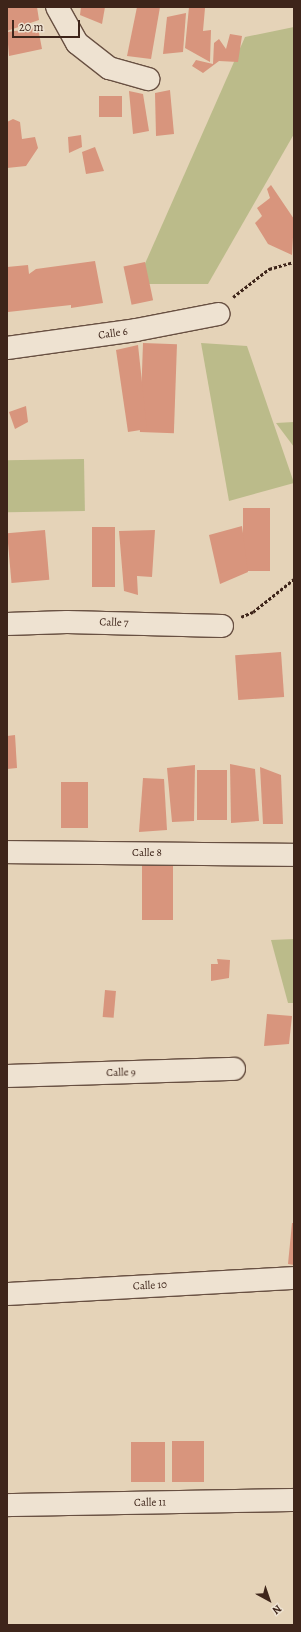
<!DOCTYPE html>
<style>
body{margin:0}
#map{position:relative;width:301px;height:1632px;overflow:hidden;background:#e5d3b8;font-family:Alegreya,serif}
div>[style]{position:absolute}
.green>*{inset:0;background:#bbbb8a;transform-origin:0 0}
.building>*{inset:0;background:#d8957d;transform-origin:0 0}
.path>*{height:2.5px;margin-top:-1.25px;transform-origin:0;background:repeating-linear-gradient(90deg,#3e251a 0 3px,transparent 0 5px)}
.roads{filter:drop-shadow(1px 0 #685042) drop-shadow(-1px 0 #685042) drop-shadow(0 1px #685042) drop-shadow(0 -1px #685042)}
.minor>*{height:22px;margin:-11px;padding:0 11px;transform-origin:11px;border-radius:11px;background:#eee2d1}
span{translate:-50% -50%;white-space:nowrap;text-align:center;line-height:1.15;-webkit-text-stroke:3px #eee2d1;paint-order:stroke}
.street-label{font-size:11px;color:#3e251a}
.frame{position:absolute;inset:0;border:8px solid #3e251a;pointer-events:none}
.north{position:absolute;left:249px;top:1580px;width:40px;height:40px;-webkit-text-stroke:3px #eee2d1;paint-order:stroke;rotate:140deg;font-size:11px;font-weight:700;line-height:16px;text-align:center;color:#3e251a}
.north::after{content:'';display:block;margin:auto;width:14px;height:18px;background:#3e251a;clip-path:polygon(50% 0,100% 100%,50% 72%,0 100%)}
.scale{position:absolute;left:12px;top:20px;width:68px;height:18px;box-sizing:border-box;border:2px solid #3e251a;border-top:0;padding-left:5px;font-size:12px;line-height:14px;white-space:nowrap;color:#3e251a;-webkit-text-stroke:3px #eee2d1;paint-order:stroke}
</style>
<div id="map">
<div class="green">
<i style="clip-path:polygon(294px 27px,294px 134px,208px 284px,136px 284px,245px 37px)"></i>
<i style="clip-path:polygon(201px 343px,247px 346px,294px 483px,229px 501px)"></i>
<i style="clip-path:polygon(294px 422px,294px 447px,276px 423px)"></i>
<i style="left:84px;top:459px;width:52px;height:77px;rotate:89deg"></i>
<i style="clip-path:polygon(294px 939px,294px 1003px,288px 1003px,271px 940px)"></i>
</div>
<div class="building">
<i style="clip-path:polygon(7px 7px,37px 7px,39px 20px,7px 31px)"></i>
<i style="clip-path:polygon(81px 7px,105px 7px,102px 24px,80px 15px)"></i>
<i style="clip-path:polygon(137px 7px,160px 7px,151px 59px,127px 56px)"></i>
<i style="clip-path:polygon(189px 7px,205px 8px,203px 31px,211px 30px,210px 62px,185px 48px)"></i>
<i style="clip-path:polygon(186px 13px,183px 52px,163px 54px,167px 17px)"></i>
<i style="clip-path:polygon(38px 28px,42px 49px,9px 56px,7px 32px)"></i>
<i style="clip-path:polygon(230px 34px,242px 36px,238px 62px,219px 61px,203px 73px,192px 66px,196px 60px,213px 64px,214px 43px,219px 39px,226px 49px)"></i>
<i style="clip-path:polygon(170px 90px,174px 134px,156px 136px,155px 93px)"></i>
<i style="clip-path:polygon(129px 91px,143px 94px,149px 131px,133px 134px)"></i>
<i style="left:99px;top:96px;width:23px;height:21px"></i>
<i style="clip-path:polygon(13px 119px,20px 122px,22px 139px,35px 137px,38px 148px,26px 166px,7px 168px,7px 122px)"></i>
<i style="clip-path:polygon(81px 135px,82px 147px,69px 153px,68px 137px)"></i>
<i style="clip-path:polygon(95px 147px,104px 171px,86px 174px,82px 152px)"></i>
<i style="clip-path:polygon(271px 185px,294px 219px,292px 255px,268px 244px,255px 223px,262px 216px,257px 208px,270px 198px,267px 189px)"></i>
<i style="clip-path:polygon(95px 261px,103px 303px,71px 308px,71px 305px,8px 312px,7px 267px,28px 265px,29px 274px,36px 269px)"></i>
<i style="left:145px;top:262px;width:39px;height:22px;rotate:78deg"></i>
<i style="left:143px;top:343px;width:34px;height:89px;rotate:2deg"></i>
<i style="clip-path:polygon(138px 345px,147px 429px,128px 432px,116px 350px)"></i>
<i style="clip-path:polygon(26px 406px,28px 422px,15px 429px,9px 412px)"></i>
<i style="left:243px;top:508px;width:27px;height:63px"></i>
<i style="clip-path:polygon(242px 526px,248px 572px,220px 584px,209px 535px)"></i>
<i style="left:92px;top:527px;width:23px;height:60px"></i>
<i style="left:45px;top:530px;width:50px;height:38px;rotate:85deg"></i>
<i style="clip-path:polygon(155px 530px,152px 577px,137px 576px,138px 595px,124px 591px,119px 531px)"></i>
<i style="left:281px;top:652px;width:45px;height:46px;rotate:86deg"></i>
<i style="clip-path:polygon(15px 735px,17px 768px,7px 769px,7px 736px)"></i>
<i style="clip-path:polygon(230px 764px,255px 769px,259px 821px,231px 823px)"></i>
<i style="clip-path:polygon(195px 765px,194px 821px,172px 822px,167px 768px)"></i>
<i style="clip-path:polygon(260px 767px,281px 775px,283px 824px,263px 824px)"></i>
<i style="left:197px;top:770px;width:30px;height:50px"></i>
<i style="clip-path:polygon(143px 778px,164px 779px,167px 830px,139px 832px)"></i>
<i style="left:61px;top:782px;width:27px;height:46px"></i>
<i style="left:142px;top:856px;width:31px;height:64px"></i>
<i style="clip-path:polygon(217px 959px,230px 960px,229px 978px,211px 981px,211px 964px,218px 964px)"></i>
<i style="left:105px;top:990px;width:11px;height:27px;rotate:5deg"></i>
<i style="clip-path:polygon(267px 1014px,292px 1016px,289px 1044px,264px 1046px)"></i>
<i style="clip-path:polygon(292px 1223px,294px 1223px,294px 1265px,288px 1264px)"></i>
<i style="left:172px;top:1441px;width:32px;height:41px"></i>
<i style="left:165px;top:1442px;width:40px;height:34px;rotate:90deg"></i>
</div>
<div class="path">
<i style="left:233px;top:297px;width:46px;rotate:-37.9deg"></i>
<i style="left:269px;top:269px;width:26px;rotate:-16deg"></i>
<i style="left:241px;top:617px;width:13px;rotate:-23deg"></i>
<i style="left:253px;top:612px;width:53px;rotate:-38.8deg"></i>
</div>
<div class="roads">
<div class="minor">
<i style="left:57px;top:7px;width:41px;rotate:60.9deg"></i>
<i style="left:77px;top:43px;width:41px;rotate:38deg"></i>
<i style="left:109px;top:68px;width:41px;rotate:15.8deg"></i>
<i style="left:7px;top:348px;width:130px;rotate:-7.9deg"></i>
<i style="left:136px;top:330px;width:84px;rotate:-11deg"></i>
<i style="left:7px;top:624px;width:60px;rotate:-1.9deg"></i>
<i style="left:67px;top:622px;width:155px;rotate:1.5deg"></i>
<i style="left:7px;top:852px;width:287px;rotate:0.6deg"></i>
<i style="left:7px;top:1076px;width:227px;rotate:-1.8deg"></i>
<i style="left:7px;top:1294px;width:287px;rotate:-3.2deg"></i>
<i style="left:7px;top:1505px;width:287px;rotate:-1deg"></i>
</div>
</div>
<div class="street-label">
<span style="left:113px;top:334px;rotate:-8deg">Calle 6</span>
<span style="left:114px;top:623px;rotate:2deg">Calle 7</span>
<span style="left:147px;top:853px">Calle 8</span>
<span style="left:121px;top:1073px;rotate:-2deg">Calle 9</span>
<span style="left:150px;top:1286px;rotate:-3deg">Calle 10</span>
<span style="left:150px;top:1503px;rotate:-1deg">Calle 11</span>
</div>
<div class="frame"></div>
<div class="north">N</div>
<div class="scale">20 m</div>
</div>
